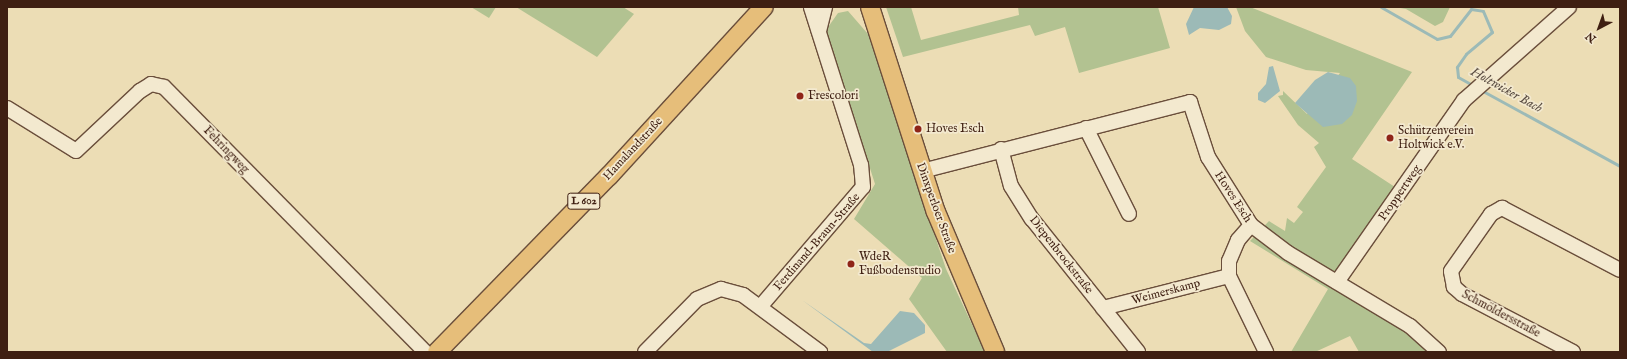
<!DOCTYPE html>
<meta charset="utf-8">
<style>
body{margin:0}
#map{position:relative;width:1627px;height:359px;overflow:hidden;background:#ecddb5;font-family:"IM FELL English",serif}
div>[style]{position:absolute}
.green>*{inset:0;background:#b2c291}
.water>*{inset:0;background:#9cbab7}
.stream>*{height:3px;margin:-1.5px;padding:0 1.5px;transform-origin:1.5px;border-radius:1.5px;background:#9cbab7}
.roads{filter:drop-shadow(1px 0 #6a4e3b) drop-shadow(-1px 0 #6a4e3b) drop-shadow(0 1px #6a4e3b) drop-shadow(0 -1px #6a4e3b)}
.minor>*{height:14px;margin:-7px;padding:0 7px;transform-origin:7px;border-radius:7px;background:#f3e9cf}
.major>*{height:18px;margin:-9px;padding:0 9px;transform-origin:9px;border-radius:9px;background:#e6be7a}
.dots>*{width:11px;height:11px;translate:-50% -50%;box-sizing:border-box;border:2px solid #f3e9cf;border-radius:50%}
span{translate:-50% -50%;white-space:nowrap;text-align:center;line-height:1.15;-webkit-text-stroke:3.5px #f3e9cf;paint-order:stroke}
.shield-label span{padding:1px 3px;background:#f3e9cf;border:1px solid;border-radius:3px;-webkit-text-stroke-width:0}
.shield-label{font-size:11px;color:#3f1f12;font-weight:700}
.poi-label{font-size:12px;color:#3f1f12}
.left{translate:0 -50%;text-align:left}
.street-label{font-size:12px;color:#3f1f12}
.water-label{font-size:13px;color:#5b4e44;font-style:italic}
.frame{position:absolute;inset:0;border:8px solid #3f1f12;pointer-events:none}
.north{position:absolute;left:1579px;top:8px;width:40px;height:40px;-webkit-text-stroke:3px #f3e9cf;paint-order:stroke;rotate:221deg;font-size:11px;font-weight:700;line-height:16px;text-align:center;color:#3f1f12}
.north::after{content:'';display:block;margin:auto;width:14px;height:18px;background:#3f1f12;clip-path:polygon(50% 0,100% 100%,50% 72%,0 100%)}
</style>
<div id="map">
<div class="green">
<i style="clip-path:polygon(471px 7px,496px 7px,489px 18px)"></i>
<i style="clip-path:polygon(516px 7px,623px 7px,634px 14px,597px 57px)"></i>
<i style="clip-path:polygon(886px 7px,911px 7px,921px 40px,1019px 15px,1018px 7px,1158px 7px,1170px 48px,1079px 73px,1065px 27px,1035px 36px,1030px 25px,903px 57px)"></i>
<i style="clip-path:polygon(1236px 7px,1250px 7px,1412px 72px,1352px 159px,1395px 187px,1336px 276px,1446px 352px,1359px 352px,1350px 336px,1315px 352px,1291px 352px,1328px 289px,1250px 241px,1269px 221px,1285px 231px,1287px 218px,1294px 223px,1303px 212px,1297px 207px,1326px 167px,1314px 147px,1319px 143px,1298px 125px,1278px 96px,1283px 95px,1283px 91px,1307px 114px,1340px 73px,1306px 70px,1266px 57px,1245px 31px)"></i>
<i style="clip-path:polygon(1394px 7px,1450px 7px,1443px 22px,1435px 26px,1406px 9px)"></i>
<i style="clip-path:polygon(848px 11px,868px 34px,946px 269px,985px 352px,947px 352px,909px 299px,922px 278px,854px 219px,875px 184px,826px 30px,838px 13px)"></i>
</div>
<div class="water">
<i style="clip-path:polygon(1194px 7px,1227px 7px,1232px 16px,1231px 24px,1219px 30px,1200px 28px,1189px 35px,1186px 24px)"></i>
<i style="clip-path:polygon(1273px 66px,1280px 91px,1265px 103px,1258px 100px,1258px 93px,1266px 84px,1269px 67px)"></i>
<i style="clip-path:polygon(1328px 72px,1350px 78px,1356px 86px,1357px 101px,1352px 115px,1342px 124px,1323px 127px,1295px 103px,1315px 80px)"></i>
<i style="clip-path:polygon(802px 300px,864px 343px,871px 344px,900px 311px,914px 313px,925px 325px,925px 333px,887px 352px,873px 352px)"></i>
</div>
<div class="stream">
<i style="left:1381px;top:7px;width:64px;rotate:29.7deg"></i>
<i style="left:1437px;top:39px;width:13px;rotate:-13deg"></i>
<i style="left:1450px;top:36px;width:34px;rotate:-52deg"></i>
<i style="left:1471px;top:9px;width:12px;rotate:9deg"></i>
<i style="left:1483px;top:11px;width:23px;rotate:67deg"></i>
<i style="left:1492px;top:32px;width:34px;rotate:140deg"></i>
<i style="left:1466px;top:54px;width:16px;rotate:125deg"></i>
<i style="left:1457px;top:67px;width:10px;rotate:84deg"></i>
<i style="left:1458px;top:77px;width:18px;rotate:29deg"></i>
<i style="left:1481px;top:90px;width:158px;rotate:28.7deg"></i>
</div>
<div class="roads">
<div class="minor">
<i style="left:819px;top:31px;width:25px;rotate:-76deg"></i>
<i style="left:7px;top:108px;width:81px;rotate:31.9deg"></i>
<i style="left:76px;top:151px;width:88px;rotate:-43.2deg"></i>
<i style="left:140px;top:91px;width:13px;rotate:-32deg"></i>
<i style="left:151px;top:84px;width:13px;rotate:13deg"></i>
<i style="left:164px;top:87px;width:372px;rotate:45.4deg"></i>
<i style="left:1086px;top:128px;width:96px;rotate:63.4deg"></i>
<i style="left:1001px;top:149px;width:38px;rotate:75deg"></i>
<i style="left:1011px;top:186px;width:39px;rotate:58deg"></i>
<i style="left:1032px;top:219px;width:170px;rotate:51.4deg"></i>
<i style="left:922px;top:171px;width:277px;rotate:-14.4deg"></i>
<i style="left:1190px;top:102px;width:58px;rotate:71.9deg"></i>
<i style="left:1208px;top:157px;width:80px;rotate:57.7deg"></i>
<i style="left:1251px;top:225px;width:46px;rotate:37.1deg"></i>
<i style="left:1288px;top:253px;width:142px;rotate:30.9deg"></i>
<i style="left:1410px;top:326px;width:39px;rotate:42deg"></i>
<i style="left:1251px;top:225px;width:20px;rotate:131deg"></i>
<i style="left:1238px;top:240px;width:23px;rotate:113deg"></i>
<i style="left:1229px;top:261px;width:15px;rotate:90deg"></i>
<i style="left:1229px;top:276px;width:85px;rotate:64deg"></i>
<i style="left:1337px;top:282px;width:222px;rotate:-55.1deg"></i>
<i style="left:1464px;top:100px;width:140px;rotate:-41.5deg"></i>
<i style="left:760px;top:307px;width:158px;rotate:-49.4deg"></i>
<i style="left:863px;top:187px;width:22px;rotate:-95deg"></i>
<i style="left:861px;top:165px;width:166px;rotate:-107.6deg"></i>
<i style="left:1103px;top:308px;width:130px;rotate:-14.3deg"></i>
<i style="left:645px;top:352px;width:74px;rotate:-45.5deg"></i>
<i style="left:697px;top:299px;width:26px;rotate:-23deg"></i>
<i style="left:721px;top:289px;width:23px;rotate:15deg"></i>
<i style="left:743px;top:295px;width:96px;rotate:36.5deg"></i>
<i style="left:1573px;top:352px;width:125px;rotate:-152.4deg"></i>
<i style="left:1462px;top:294px;width:11px;rotate:-139deg"></i>
<i style="left:1454px;top:287px;width:16px;rotate:-101deg"></i>
<i style="left:1451px;top:271px;width:70px;rotate:-54.9deg"></i>
<i style="left:1491px;top:214px;width:13px;rotate:-29deg"></i>
<i style="left:1502px;top:208px;width:133px;rotate:27.7deg"></i>
</div>
<div class="major">
<i style="left:870px;top:7px;width:215px;rotate:72.2deg"></i>
<i style="left:936px;top:212px;width:152px;rotate:67.1deg"></i>
<i style="left:437px;top:352px;width:246px;rotate:-45.7deg"></i>
<i style="left:609px;top:176px;width:229px;rotate:-47.5deg"></i>
</div>
</div>
<div class="dots">
<i style="left:800px;top:96px;background:#8f2418"></i>
<i style="left:918px;top:129px;background:#8f2418"></i>
<i style="left:1390px;top:138px;background:#8f2418"></i>
<i style="left:851px;top:264px;background:#8f2418"></i>
</div>
<div class="shield-label">
<span style="left:584px;top:201px">L 602</span>
</div>
<div class="poi-label">
<span class="left" style="left:808px;top:96px">Frescolori</span>
<span class="left" style="left:926px;top:129px">Hoves Esch</span>
<span class="left" style="left:1398px;top:138px">Schützenverein<br>Holtwick e.V.</span>
<span class="left" style="left:859px;top:264px">WdeR<br>Fußbodenstudio</span>
</div>
<div class="street-label">
<span style="left:633px;top:149px;rotate:-47deg">Hamalandstraße</span>
<span style="left:226px;top:150px;rotate:46deg">Fehringweg</span>
<span style="left:1400px;top:193px;rotate:-55deg">Proppertweg</span>
<span style="left:1233px;top:197px;rotate:57deg">Hoves Esch</span>
<span style="left:936px;top:208px;rotate:70deg">Dinxperloer Straße</span>
<span style="left:817px;top:242px;rotate:-49deg">Ferdinand-Braun-Straße</span>
<span style="left:1061px;top:255px;rotate:52deg">Diepenbrockstraße</span>
<span style="left:1166px;top:292px;rotate:-15deg">Weimerskamp</span>
<span style="left:1501px;top:314px;rotate:28deg">Schmöldersstraße</span>
</div>
<div class="water-label">
<span style="left:1506px;top:91px;rotate:29deg">Holtwicker Bach</span>
</div>
<div class="frame"></div>
<div class="north">N</div>
</div>
